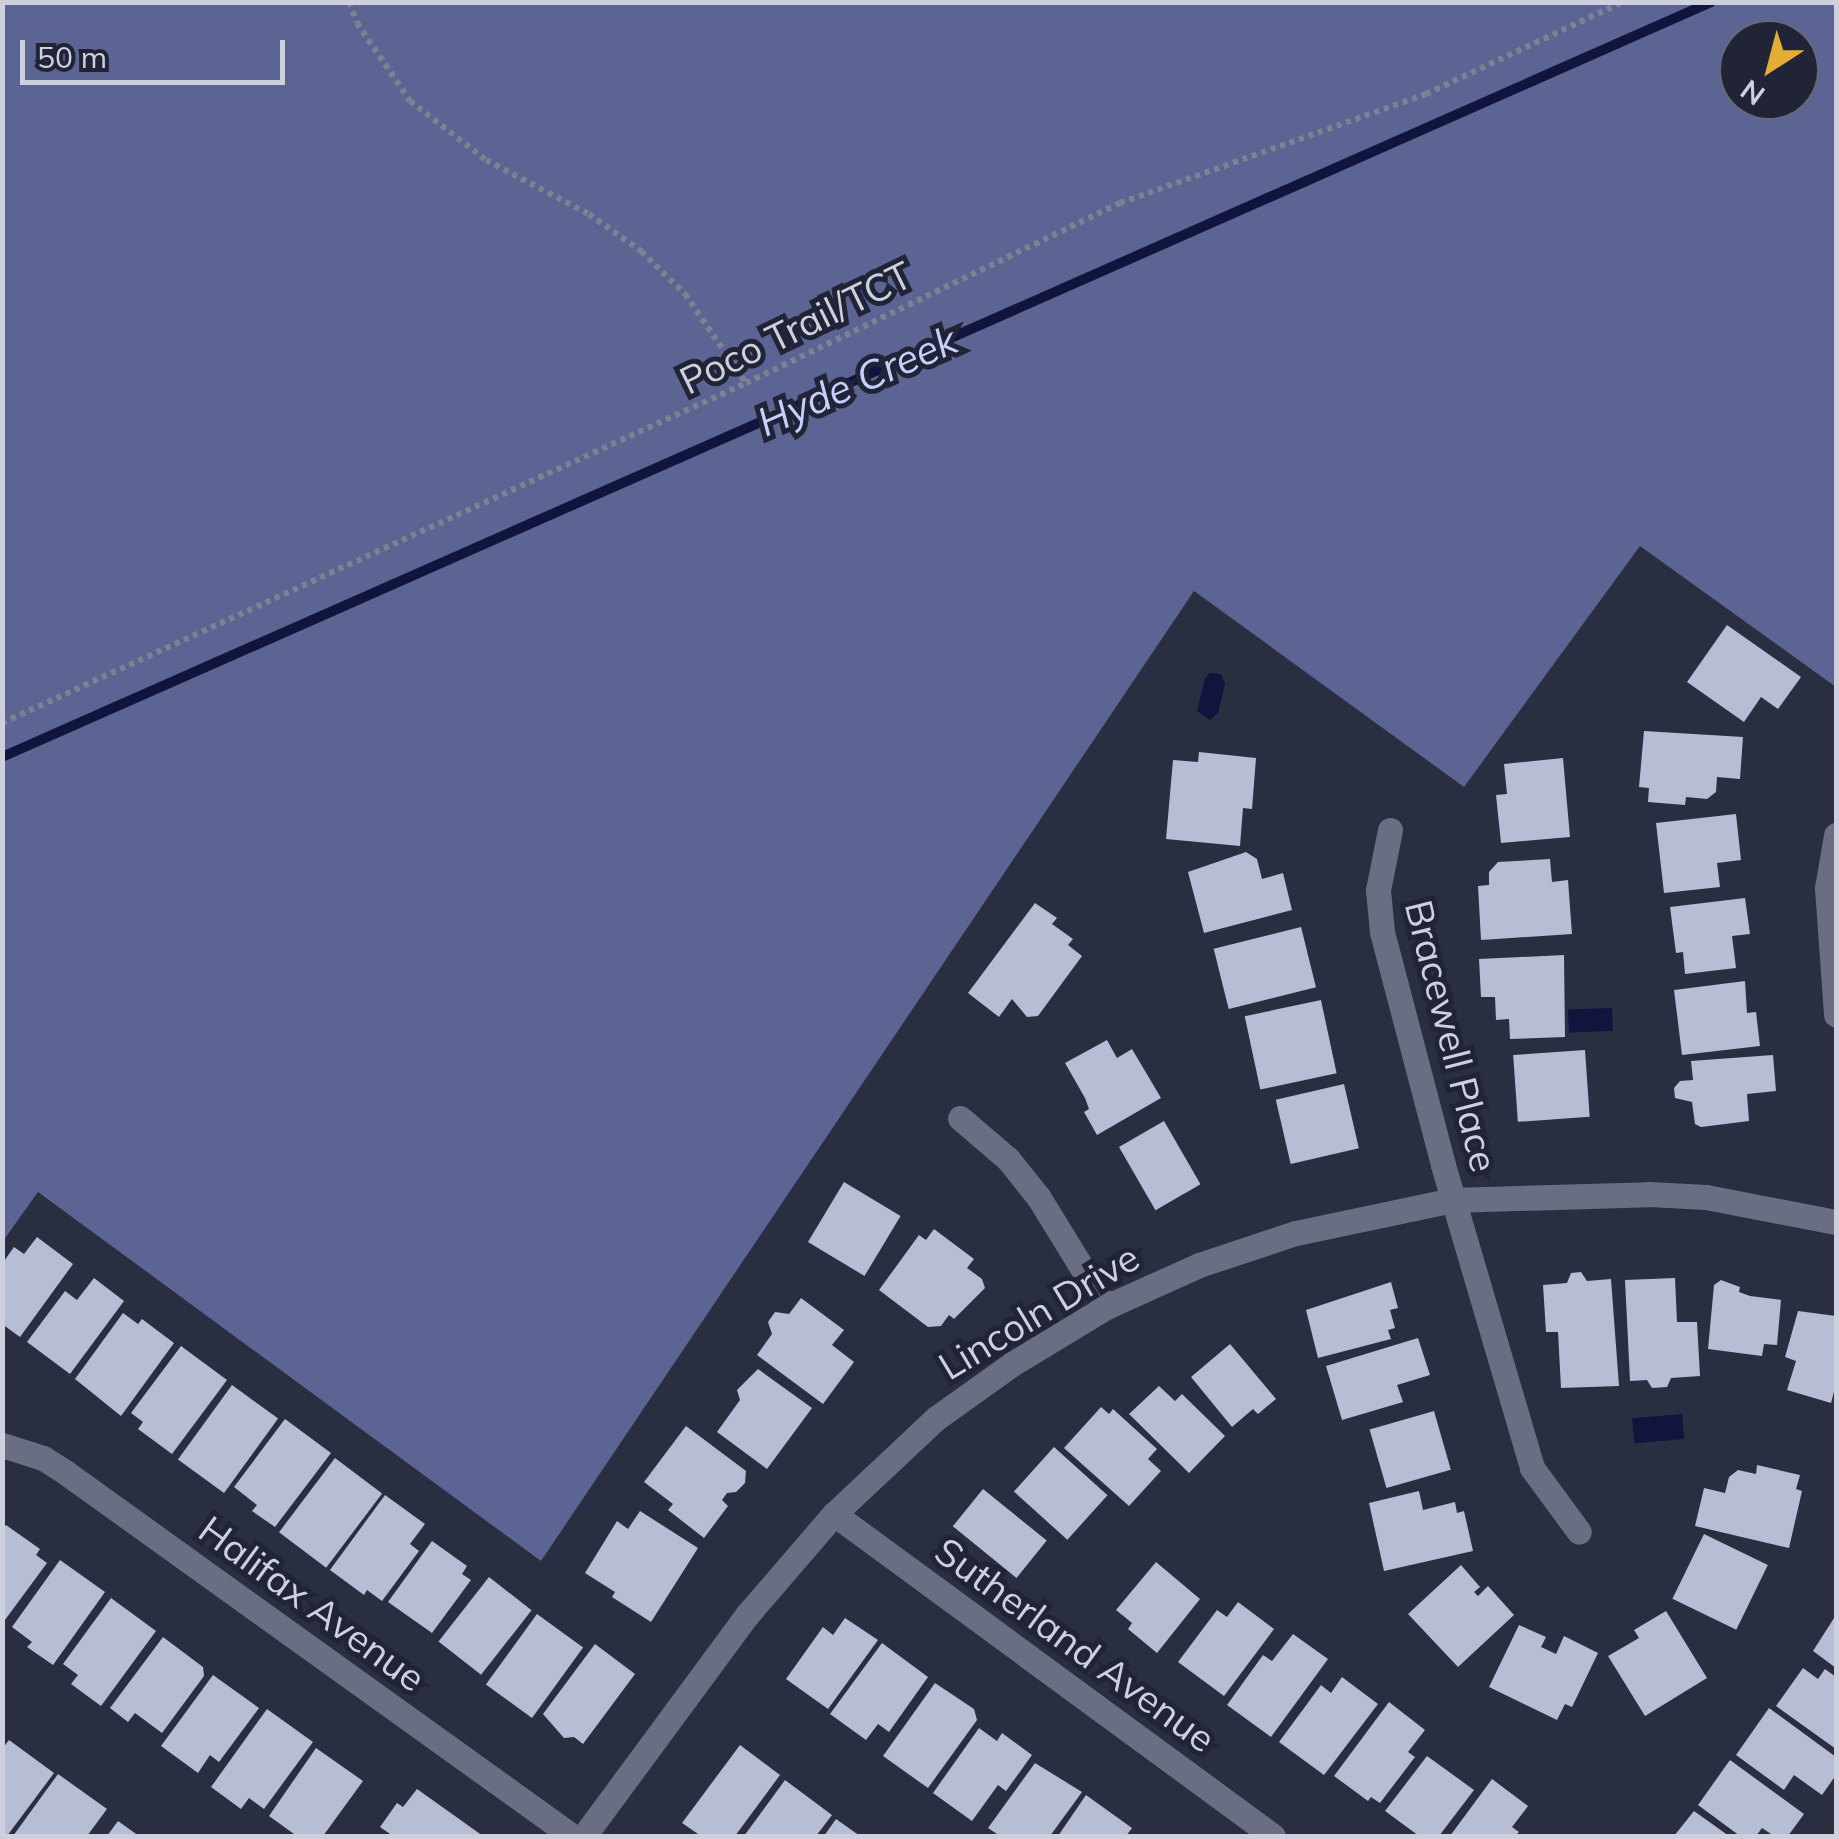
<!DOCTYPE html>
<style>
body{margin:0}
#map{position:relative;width:1839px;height:1839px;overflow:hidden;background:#2a2e41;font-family:Mulish,sans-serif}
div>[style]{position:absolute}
.forest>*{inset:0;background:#5b6493}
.water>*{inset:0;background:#11143c;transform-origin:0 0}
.stream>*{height:10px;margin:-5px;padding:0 5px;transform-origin:5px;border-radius:5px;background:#11143c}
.building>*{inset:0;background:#b7bdd4;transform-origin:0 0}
.path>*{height:6px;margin-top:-3px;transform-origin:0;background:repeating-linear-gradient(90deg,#7e8191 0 5px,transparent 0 10px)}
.minor>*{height:25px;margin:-12.5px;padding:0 12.5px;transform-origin:12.5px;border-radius:12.5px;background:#696e83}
.tertiary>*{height:25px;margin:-12.5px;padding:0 12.5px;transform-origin:12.5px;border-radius:12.5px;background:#696e83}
span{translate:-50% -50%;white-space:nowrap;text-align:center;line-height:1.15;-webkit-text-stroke:10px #212436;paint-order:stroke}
.street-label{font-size:38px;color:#ced1dd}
.water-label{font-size:40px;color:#c5d0fd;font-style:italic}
.frame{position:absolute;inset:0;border:5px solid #ced1dd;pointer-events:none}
.north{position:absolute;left:1719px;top:20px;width:100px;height:100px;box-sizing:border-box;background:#212436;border:2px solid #666979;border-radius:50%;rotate:216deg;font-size:28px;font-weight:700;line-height:40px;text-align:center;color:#ced1dd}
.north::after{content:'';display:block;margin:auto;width:35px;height:45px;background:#e4ad35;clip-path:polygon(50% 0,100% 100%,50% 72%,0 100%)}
.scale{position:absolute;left:20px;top:40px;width:265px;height:45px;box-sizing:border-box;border:5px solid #ced1dd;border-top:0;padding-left:12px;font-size:30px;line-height:35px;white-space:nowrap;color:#ced1dd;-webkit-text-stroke:8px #212436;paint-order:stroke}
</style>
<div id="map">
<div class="forest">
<i style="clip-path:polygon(evenodd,3px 2px,1836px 3px,1836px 687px,1640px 546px,1464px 787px,1194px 591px,541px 1561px,38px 1192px,3px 1241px,3px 2px,1739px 40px,1799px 40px,1799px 100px,1739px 100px,1739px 40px)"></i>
</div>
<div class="water">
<i style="clip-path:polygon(1210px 673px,1221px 674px,1225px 684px,1218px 713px,1210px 720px,1197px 711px,1205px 678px)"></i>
<i style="left:1612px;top:1008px;width:23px;height:44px;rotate:88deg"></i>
<i style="left:1682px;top:1414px;width:25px;height:50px;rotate:85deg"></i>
</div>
<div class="stream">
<i style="left:2px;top:757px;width:1868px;rotate:-23.83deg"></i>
</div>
<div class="building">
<i style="clip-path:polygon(1727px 625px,1801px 677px,1778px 709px,1761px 697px,1744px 722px,1687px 682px)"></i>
<i style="clip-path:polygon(1644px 731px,1743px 737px,1740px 779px,1717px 777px,1716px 792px,1707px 799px,1686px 797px,1685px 805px,1648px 802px,1649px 788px,1639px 787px)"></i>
<i style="clip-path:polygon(1199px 752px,1256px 758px,1252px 809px,1243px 808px,1240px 846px,1166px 839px,1173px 760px,1198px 762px)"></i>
<i style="clip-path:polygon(1563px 758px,1570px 837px,1501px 843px,1496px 795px,1507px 794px,1504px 764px)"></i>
<i style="clip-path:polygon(1736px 814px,1741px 860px,1717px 863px,1720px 887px,1664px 893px,1656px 823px)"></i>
<i style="clip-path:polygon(1246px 852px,1257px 859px,1262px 879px,1283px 873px,1292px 910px,1204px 933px,1188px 872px)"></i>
<i style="clip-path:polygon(1550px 859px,1552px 882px,1568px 880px,1572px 934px,1481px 940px,1478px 886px,1489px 885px,1489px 872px,1498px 862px)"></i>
<i style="clip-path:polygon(1745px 898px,1750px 934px,1732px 936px,1736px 968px,1685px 974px,1683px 952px,1676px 953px,1670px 907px)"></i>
<i style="clip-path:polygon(1035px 903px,1057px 918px,1052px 924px,1073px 939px,1068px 945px,1082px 956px,1038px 1016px,1027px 1017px,1012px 999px,999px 1017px,968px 993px)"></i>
<i style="left:1301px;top:927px;width:62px;height:90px;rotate:76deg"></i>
<i style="clip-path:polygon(1564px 955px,1565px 1037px,1510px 1039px,1509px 1019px,1496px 1020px,1495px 997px,1481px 997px,1479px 959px)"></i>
<i style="clip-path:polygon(1745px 981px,1747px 1013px,1756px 1012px,1760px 1046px,1682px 1055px,1674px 990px)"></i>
<i style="left:1321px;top:1000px;width:75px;height:78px;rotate:78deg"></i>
<i style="clip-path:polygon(1107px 1040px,1117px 1058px,1132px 1049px,1161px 1098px,1097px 1135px,1084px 1112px,1089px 1109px,1085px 1098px,1065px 1063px)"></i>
<i style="left:1585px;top:1050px;width:67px;height:72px;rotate:86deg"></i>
<i style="clip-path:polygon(1773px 1055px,1776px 1091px,1747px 1094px,1749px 1121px,1701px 1127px,1695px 1124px,1692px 1102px,1675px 1098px,1674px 1088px,1680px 1081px,1693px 1080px,1691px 1061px)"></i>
<i style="left:1344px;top:1084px;width:66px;height:70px;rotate:77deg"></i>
<i style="left:1164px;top:1121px;width:73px;height:52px;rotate:60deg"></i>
<i style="left:844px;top:1182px;width:66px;height:70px;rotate:31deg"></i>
<i style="clip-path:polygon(934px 1229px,974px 1259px,967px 1268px,982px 1279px,985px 1288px,954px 1319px,949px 1315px,941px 1326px,928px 1327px,879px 1290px,919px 1235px,926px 1240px)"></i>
<i style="clip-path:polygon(37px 1237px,73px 1264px,20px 1337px,2px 1324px,2px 1264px,14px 1247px,24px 1254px)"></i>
<i style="clip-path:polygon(1581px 1272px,1587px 1281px,1611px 1279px,1619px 1386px,1561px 1388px,1558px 1332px,1546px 1332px,1543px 1285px,1567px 1283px,1571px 1273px)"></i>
<i style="clip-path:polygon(94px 1278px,124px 1301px,70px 1374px,27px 1342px,65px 1291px,77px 1300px)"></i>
<i style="clip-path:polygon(1675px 1278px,1677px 1322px,1697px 1322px,1700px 1376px,1671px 1378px,1667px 1387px,1652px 1388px,1647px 1380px,1630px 1381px,1625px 1280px)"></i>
<i style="clip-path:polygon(1721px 1280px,1740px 1287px,1739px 1292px,1750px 1296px,1781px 1300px,1777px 1345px,1764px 1344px,1762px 1356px,1708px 1349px,1714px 1285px)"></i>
<i style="clip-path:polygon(1391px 1282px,1398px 1308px,1390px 1310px,1395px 1328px,1388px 1330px,1391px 1339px,1318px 1358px,1306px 1310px)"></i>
<i style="clip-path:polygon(801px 1298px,844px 1330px,832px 1345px,854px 1362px,823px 1404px,757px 1355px,772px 1334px,768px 1322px,775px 1312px,789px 1314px)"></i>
<i style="clip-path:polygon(1798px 1311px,1836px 1316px,1836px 1384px,1831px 1403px,1787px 1390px,1796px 1361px,1785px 1357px)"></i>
<i style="clip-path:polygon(123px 1313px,138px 1324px,142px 1319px,174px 1343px,121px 1416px,75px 1379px)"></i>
<i style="clip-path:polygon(1418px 1338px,1430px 1375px,1397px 1385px,1403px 1402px,1342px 1420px,1326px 1366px)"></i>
<i style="clip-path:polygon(1230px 1344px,1276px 1399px,1258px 1414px,1253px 1409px,1232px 1427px,1191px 1377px)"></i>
<i style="clip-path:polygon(181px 1346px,227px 1380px,172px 1454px,138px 1429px,143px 1422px,131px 1413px)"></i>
<i style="clip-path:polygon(758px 1369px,812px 1408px,767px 1469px,717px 1432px,740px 1400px,737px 1390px)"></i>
<i style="left:232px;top:1385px;width:57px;height:92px;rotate:36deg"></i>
<i style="clip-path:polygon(1159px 1386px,1175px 1401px,1182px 1394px,1225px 1436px,1189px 1473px,1129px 1414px)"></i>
<i style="clip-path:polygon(1101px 1407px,1109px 1414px,1113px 1409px,1157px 1449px,1148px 1459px,1161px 1471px,1129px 1506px,1064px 1448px)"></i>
<i style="left:1434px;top:1411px;width:61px;height:67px;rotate:74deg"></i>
<i style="clip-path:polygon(285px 1419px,331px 1453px,275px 1527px,252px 1511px,257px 1505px,234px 1487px)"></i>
<i style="clip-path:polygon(686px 1426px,746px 1471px,745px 1483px,736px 1492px,727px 1493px,722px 1500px,728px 1506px,704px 1538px,668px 1510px,673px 1504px,644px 1482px)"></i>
<i style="left:1054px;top:1447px;width:72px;height:60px;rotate:42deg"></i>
<i style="left:335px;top:1458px;width:59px;height:93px;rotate:37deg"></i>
<i style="clip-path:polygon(1757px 1465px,1800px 1475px,1796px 1489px,1802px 1491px,1789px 1548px,1695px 1526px,1704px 1488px,1725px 1493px,1729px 1477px,1738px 1470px,1756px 1474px)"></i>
<i style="left:983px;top:1489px;width:82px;height:48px;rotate:39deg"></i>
<i style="clip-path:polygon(1419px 1491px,1423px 1510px,1455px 1502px,1457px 1513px,1464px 1511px,1473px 1551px,1384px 1571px,1369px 1503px)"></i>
<i style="clip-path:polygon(385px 1495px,425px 1524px,410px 1544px,419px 1551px,382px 1601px,367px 1590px,364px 1595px,330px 1570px)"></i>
<i style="clip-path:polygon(640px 1511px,698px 1548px,651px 1622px,612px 1597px,615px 1592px,585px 1573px,617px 1521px,628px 1529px)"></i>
<i style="clip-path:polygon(6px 1525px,40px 1549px,36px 1555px,47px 1563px,2px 1624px,2px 1530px)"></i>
<i style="left:1704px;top:1534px;width:71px;height:72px;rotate:26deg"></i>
<i style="clip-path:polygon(432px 1541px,467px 1566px,462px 1574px,471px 1580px,432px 1633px,388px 1602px)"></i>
<i style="clip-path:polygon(60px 1560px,105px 1592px,53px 1665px,27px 1647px,32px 1642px,12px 1627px)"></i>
<i style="clip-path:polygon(1156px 1562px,1200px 1599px,1157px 1653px,1128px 1629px,1132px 1623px,1116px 1610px)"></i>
<i style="clip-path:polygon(1461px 1565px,1480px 1587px,1474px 1592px,1478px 1596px,1488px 1586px,1514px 1615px,1458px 1667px,1408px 1614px)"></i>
<i style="left:489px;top:1577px;width:54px;height:82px;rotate:38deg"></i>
<i style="clip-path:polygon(111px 1598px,156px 1631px,101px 1706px,71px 1684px,78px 1675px,63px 1664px)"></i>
<i style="clip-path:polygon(1238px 1602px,1274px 1629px,1224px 1696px,1178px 1662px,1217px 1610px,1227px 1617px)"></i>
<i style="clip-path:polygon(1666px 1611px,1707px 1678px,1645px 1716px,1608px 1656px,1639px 1638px,1634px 1630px)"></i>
<i style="left:537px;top:1614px;width:57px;height:87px;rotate:36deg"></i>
<i style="clip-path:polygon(1836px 1615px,1836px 1668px,1813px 1651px)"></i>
<i style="clip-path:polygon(845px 1618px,878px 1640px,828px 1709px,786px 1679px,823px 1627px,833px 1635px)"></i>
<i style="clip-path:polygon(1519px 1625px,1546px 1637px,1541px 1647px,1556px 1654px,1564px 1636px,1598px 1653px,1572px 1707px,1565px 1704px,1557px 1720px,1489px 1687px)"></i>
<i style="clip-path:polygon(1293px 1634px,1328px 1659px,1271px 1737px,1227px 1705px,1263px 1655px,1272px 1661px)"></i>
<i style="clip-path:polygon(163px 1637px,203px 1667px,204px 1676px,162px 1733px,135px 1713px,128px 1722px,110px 1708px)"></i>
<i style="clip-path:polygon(882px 1643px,928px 1677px,889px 1732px,878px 1724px,866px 1740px,830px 1714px)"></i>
<i style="clip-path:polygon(595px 1644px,635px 1674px,583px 1744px,574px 1737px,564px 1738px,543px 1714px)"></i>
<i style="clip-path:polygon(1803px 1668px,1818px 1679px,1825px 1669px,1836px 1677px,1836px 1749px,1776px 1706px)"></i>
<i style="clip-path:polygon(213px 1675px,259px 1708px,219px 1762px,210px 1755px,198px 1773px,161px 1746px)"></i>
<i style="clip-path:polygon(1342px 1677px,1378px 1704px,1324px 1775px,1279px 1742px,1321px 1685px,1331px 1693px)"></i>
<i style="clip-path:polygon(935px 1683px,974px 1709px,977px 1720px,928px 1788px,883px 1756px)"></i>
<i style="clip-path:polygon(1389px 1702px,1425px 1730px,1408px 1752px,1415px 1757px,1380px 1803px,1371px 1797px,1368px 1801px,1334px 1776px)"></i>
<i style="clip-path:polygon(1769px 1708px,1836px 1757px,1836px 1775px,1822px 1795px,1794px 1775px,1784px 1790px,1736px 1755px)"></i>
<i style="clip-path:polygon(267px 1709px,313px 1742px,264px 1809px,249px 1798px,241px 1809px,211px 1787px)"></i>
<i style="clip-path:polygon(979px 1728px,997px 1741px,1002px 1733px,1032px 1755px,1006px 1791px,998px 1785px,972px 1821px,933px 1793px)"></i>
<i style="clip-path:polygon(9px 1740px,54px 1773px,7px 1836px,2px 1836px,2px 1749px)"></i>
<i style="clip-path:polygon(740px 1745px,780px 1775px,735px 1836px,701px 1836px,682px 1823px)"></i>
<i style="clip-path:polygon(316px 1748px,363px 1781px,323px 1836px,292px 1836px,294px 1834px,269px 1816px)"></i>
<i style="clip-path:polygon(1427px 1756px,1474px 1790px,1439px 1836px,1419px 1836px,1385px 1811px)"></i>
<i style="clip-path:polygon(1730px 1760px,1804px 1814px,1788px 1836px,1774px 1836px,1762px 1828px,1756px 1836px,1740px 1836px,1698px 1805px)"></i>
<i style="clip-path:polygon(1035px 1763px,1082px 1792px,1050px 1836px,1000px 1836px,988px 1828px)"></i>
<i style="clip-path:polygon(58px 1774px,107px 1809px,87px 1836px,13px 1836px)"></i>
<i style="clip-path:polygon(1492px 1779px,1528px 1806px,1512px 1827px,1519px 1832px,1515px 1836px,1450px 1836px)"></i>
<i style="clip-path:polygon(785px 1780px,832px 1815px,816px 1836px,744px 1836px)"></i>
<i style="clip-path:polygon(417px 1789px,483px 1836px,393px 1836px,380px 1827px,397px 1803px,403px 1807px)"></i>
<i style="clip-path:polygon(1086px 1795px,1132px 1828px,1126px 1836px,1058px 1836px)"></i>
<i style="clip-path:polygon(1694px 1811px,1729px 1836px,1674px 1836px)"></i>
<i style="clip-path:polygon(836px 1819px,860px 1836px,824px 1836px)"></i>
<i style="clip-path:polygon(118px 1821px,139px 1836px,107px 1836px)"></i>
</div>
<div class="path">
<i style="left:349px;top:2px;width:22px;rotate:69deg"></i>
<i style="left:357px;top:23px;width:94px;rotate:55.8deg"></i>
<i style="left:410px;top:101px;width:96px;rotate:37.8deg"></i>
<i style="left:486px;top:160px;width:116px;rotate:27.7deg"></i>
<i style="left:589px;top:214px;width:64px;rotate:35.4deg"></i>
<i style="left:641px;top:251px;width:62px;rotate:44.3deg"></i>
<i style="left:685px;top:294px;width:108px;rotate:55.6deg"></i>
<i style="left:2px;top:723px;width:818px;rotate:-24.56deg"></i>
<i style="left:746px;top:383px;width:415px;rotate:-25.7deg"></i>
<i style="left:1120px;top:203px;width:325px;rotate:-19.6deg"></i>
<i style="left:1426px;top:94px;width:217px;rotate:-25.1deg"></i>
</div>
<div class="minor">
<i style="left:1390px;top:830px;width:61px;rotate:101.3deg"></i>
<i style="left:1378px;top:890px;width:42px;rotate:84.6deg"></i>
<i style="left:1382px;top:932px;width:241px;rotate:75.3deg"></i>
<i style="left:1443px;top:1165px;width:316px;rotate:73.6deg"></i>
<i style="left:1532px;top:1468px;width:79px;rotate:53.7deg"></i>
<i style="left:1836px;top:835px;width:54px;rotate:99.6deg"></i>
<i style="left:1827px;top:888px;width:127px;rotate:85.9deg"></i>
<i style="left:960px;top:1118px;width:63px;rotate:40.5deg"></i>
<i style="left:1008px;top:1159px;width:50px;rotate:51.5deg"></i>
<i style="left:1039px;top:1198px;width:128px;rotate:58.4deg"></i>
<i style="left:2px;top:1445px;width:43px;rotate:17.6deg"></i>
<i style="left:43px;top:1458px;width:26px;rotate:32deg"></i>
<i style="left:65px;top:1472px;width:624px;rotate:35.68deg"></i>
<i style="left:834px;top:1514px;width:544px;rotate:36.26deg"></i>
</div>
<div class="tertiary">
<i style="left:584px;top:1836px;width:275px;rotate:-53.6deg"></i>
<i style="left:747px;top:1615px;width:133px;rotate:-49.3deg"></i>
<i style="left:834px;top:1514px;width:139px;rotate:-43.2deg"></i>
<i style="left:935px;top:1419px;width:95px;rotate:-35.5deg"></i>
<i style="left:1012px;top:1364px;width:110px;rotate:-31.2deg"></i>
<i style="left:1106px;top:1307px;width:102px;rotate:-24.3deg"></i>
<i style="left:1199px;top:1265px;width:102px;rotate:-18.3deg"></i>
<i style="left:1296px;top:1233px;width:159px;rotate:-11.9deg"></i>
<i style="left:1452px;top:1200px;width:197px;rotate:-1.7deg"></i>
<i style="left:1649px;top:1194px;width:57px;rotate:3deg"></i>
<i style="left:1706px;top:1197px;width:132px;rotate:10.9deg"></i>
</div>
<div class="street-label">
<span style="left:796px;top:328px;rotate:-26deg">Poco Trail/TCT</span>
<span style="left:1451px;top:1036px;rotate:76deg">Bracewell Place</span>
<span style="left:1039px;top:1312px;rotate:-31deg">Lincoln Drive</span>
<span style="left:312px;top:1604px;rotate:36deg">Halifax Avenue</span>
<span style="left:1075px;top:1645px;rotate:36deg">Sutherland Avenue</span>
</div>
<div class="water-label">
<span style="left:857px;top:380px;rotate:-24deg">Hyde Creek</span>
</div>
<div class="frame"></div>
<div class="north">N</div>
<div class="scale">50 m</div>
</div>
